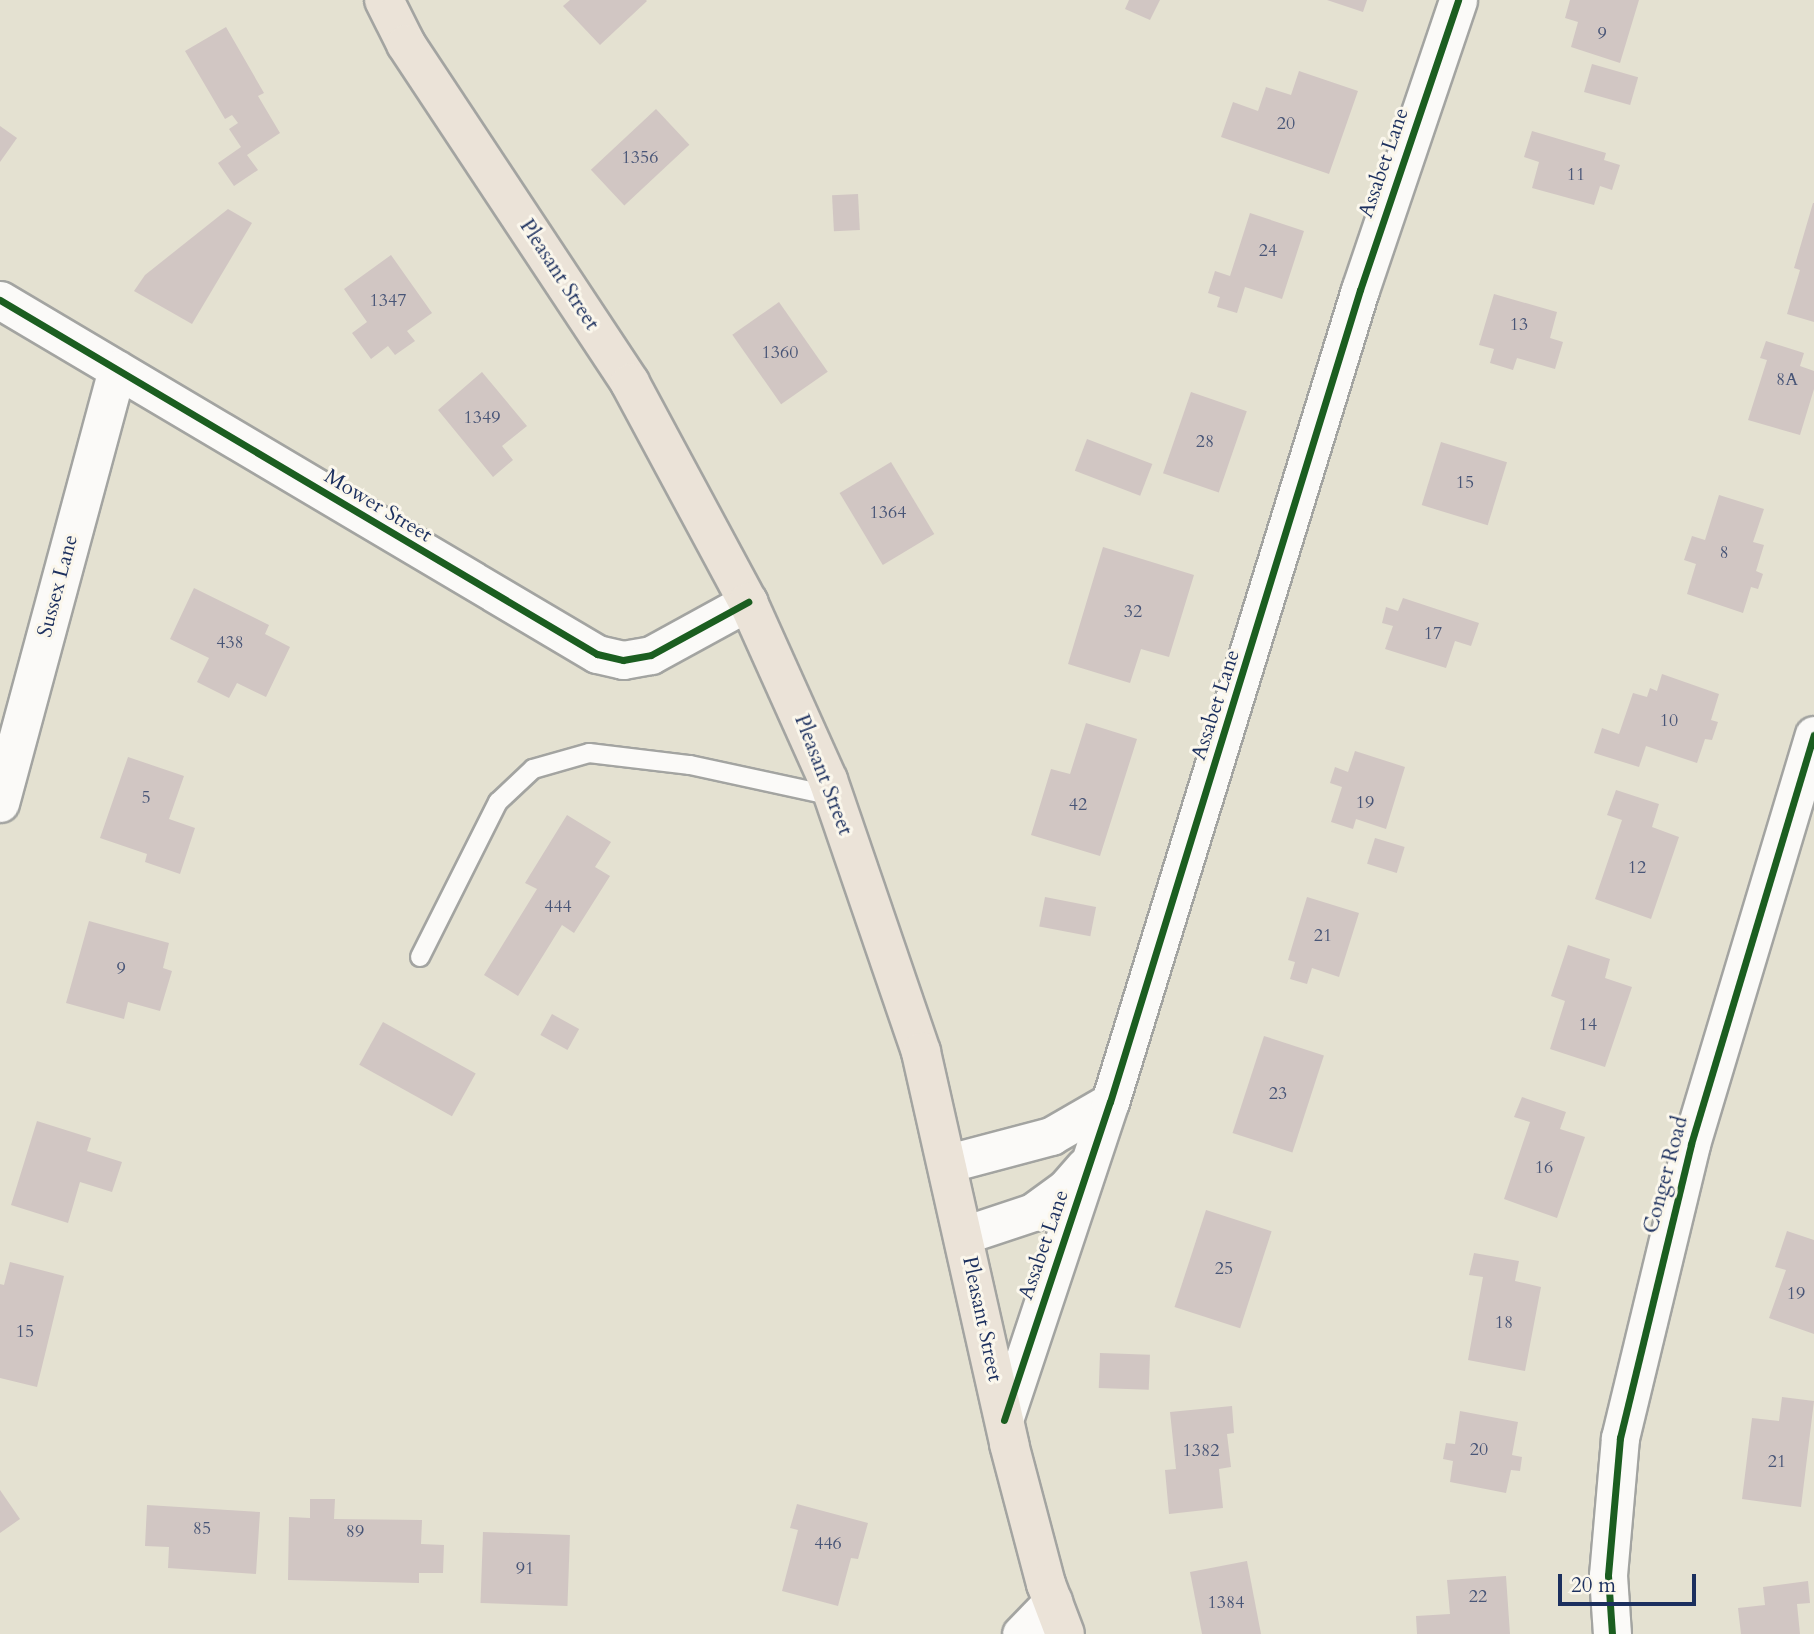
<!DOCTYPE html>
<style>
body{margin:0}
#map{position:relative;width:1814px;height:1634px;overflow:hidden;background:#e4e1d1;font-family:Cardo,serif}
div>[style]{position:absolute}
.building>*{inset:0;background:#d1c6c3;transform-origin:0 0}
.roads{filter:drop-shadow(2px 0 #a3a4a1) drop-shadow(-2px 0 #a3a4a1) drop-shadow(0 2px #a3a4a1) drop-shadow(0 -2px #a3a4a1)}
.lane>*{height:18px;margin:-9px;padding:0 9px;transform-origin:9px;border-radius:9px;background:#fbfaf8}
.street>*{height:37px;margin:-18.5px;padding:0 18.5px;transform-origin:18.5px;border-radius:18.5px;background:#fbfaf8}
.primary>*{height:38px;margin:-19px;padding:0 19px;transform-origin:19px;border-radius:19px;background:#ebe3d8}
.cycleway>*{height:7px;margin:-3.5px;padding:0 3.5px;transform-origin:3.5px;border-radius:3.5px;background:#1b5e20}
span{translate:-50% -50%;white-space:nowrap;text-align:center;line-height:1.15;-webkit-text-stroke:6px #fbf7ec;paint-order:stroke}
.number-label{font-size:18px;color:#485577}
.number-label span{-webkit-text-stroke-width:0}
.street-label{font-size:21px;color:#1b2f5e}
.scale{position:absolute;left:1558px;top:1574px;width:138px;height:32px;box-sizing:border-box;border:4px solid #1b2f5e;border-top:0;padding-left:9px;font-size:21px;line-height:24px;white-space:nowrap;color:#1b2f5e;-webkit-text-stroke:5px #fbf7ec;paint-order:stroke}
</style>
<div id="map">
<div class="building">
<i style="clip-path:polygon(570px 0,646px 0,647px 1px,600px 45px,563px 6px)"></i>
<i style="clip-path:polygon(1129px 0,1160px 0,1150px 20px,1125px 9px)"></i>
<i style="clip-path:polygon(1327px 0,1367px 0,1363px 12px)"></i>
<i style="clip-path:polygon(1570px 0,1639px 0,1620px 63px,1571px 47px,1578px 22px,1565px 18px)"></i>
<i style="clip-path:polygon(226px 27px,264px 93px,258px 96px,280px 133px,247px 155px,258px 170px,234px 186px,218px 163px,241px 147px,229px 129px,238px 123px,232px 115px,225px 119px,185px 51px)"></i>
<i style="left:1592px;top:64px;width:48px;height:29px;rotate:16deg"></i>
<i style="clip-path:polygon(1299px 71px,1358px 91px,1329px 174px,1221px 137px,1233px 102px,1258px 111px,1266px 87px,1291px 95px)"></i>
<i style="left:656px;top:109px;width:49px;height:89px;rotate:47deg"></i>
<i style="clip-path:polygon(0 126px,17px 138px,0 162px)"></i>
<i style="clip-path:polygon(1532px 131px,1606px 153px,1604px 160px,1620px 165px,1612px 190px,1600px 186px,1594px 205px,1532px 188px,1539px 162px,1524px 157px)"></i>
<i style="left:858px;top:194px;width:36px;height:26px;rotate:87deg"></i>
<i style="clip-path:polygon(1813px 203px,1814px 203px,1814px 322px,1787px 314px,1800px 270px,1794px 268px)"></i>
<i style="clip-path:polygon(228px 209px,252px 223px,192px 324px,134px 291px,145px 275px)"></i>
<i style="clip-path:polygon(1250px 213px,1304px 231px,1282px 299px,1245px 287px,1237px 313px,1217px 307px,1220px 297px,1208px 293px,1215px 271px,1230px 276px)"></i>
<i style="clip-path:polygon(391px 255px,432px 313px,407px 331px,415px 341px,395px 355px,388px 346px,371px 359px,352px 333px,367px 322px,344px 289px)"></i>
<i style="clip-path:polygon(1494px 294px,1557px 312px,1550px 338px,1563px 342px,1555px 369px,1517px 358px,1513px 370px,1490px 363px,1494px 349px,1479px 345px)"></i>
<i style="left:779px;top:302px;width:85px;height:57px;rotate:55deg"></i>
<i style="clip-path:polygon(1766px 341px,1804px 353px,1800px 366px,1814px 371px,1814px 389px,1800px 435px,1748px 420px,1767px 360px,1760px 358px)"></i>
<i style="clip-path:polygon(482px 372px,527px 426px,502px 446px,513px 460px,493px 477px,438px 410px)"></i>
<i style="left:1191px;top:392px;width:59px;height:86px;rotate:19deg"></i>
<i style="left:1087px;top:439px;width:70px;height:34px;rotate:21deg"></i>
<i style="left:1441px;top:442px;width:69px;height:66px;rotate:17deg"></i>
<i style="left:891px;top:462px;width:84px;height:60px;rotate:59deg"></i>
<i style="clip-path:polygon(1719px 495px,1764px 509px,1753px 542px,1764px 545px,1756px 571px,1763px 574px,1758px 589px,1751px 587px,1743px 613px,1687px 594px,1696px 564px,1684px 560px,1692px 536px,1705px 540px)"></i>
<i style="clip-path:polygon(1103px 547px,1194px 575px,1169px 657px,1141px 649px,1130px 683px,1068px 664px)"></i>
<i style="clip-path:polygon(194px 588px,269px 625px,265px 634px,290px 647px,266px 697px,237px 683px,229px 698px,197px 682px,209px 658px,170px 639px)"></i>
<i style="clip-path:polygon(1403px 598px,1479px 623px,1471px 646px,1455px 641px,1446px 668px,1385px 649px,1393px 626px,1382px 623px,1386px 607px,1398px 611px)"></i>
<i style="clip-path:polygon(1662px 674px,1719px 694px,1711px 720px,1718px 722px,1712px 740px,1705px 739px,1697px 763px,1646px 746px,1639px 767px,1594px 753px,1602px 728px,1619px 734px,1633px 693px,1647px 697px,1650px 688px,1657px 691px)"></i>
<i style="clip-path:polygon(1086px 723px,1137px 739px,1100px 856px,1031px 835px,1051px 769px,1070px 774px)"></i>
<i style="clip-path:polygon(1355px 751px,1405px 767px,1386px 829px,1356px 819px,1353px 829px,1331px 822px,1342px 787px,1330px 783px,1335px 767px,1348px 772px)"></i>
<i style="clip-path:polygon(128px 757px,184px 776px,169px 819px,195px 828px,180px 874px,145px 862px,147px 854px,100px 838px)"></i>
<i style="clip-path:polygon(1616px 790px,1659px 804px,1652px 827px,1679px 837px,1651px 919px,1595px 899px,1622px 820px,1607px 815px)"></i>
<i style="clip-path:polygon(567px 815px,611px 842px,595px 867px,610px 876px,574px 933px,562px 925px,518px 996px,484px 975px,537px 889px,525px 883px)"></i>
<i style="left:1375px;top:838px;width:31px;height:27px;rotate:17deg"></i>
<i style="left:1045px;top:897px;width:52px;height:30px;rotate:11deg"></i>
<i style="clip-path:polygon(1307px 897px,1359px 913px,1339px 977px,1312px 968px,1307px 984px,1290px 979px,1295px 962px,1288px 960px)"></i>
<i style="clip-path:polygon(89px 921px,169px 943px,163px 968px,172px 971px,160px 1011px,128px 1002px,124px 1019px,66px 1003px)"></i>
<i style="clip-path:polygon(1568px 945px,1610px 959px,1605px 978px,1632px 987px,1605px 1067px,1550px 1049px,1565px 1001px,1551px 996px)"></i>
<i style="left:552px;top:1014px;width:31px;height:24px;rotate:29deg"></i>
<i style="left:383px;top:1022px;width:106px;height:49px;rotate:29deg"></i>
<i style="left:1264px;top:1036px;width:63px;height:102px;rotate:18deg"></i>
<i style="clip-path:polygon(1522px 1097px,1566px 1112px,1560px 1129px,1585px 1137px,1557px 1218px,1504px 1199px,1530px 1122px,1514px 1117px)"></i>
<i style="clip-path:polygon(37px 1121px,91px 1138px,87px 1151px,122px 1162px,112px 1192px,80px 1182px,68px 1223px,11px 1205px)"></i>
<i style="left:1206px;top:1210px;width:69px;height:102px;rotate:18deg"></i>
<i style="clip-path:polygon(1787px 1231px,1814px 1240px,1814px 1334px,1769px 1318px,1786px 1270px,1775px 1267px)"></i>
<i style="clip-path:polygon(1474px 1253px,1519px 1261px,1515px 1281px,1541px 1287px,1525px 1371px,1468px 1360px,1483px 1277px,1469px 1275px)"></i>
<i style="clip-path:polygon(10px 1262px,64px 1276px,37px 1387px,0 1378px,0 1284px,4px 1285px)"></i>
<i style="left:1100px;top:1353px;width:50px;height:35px;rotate:2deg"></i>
<i style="clip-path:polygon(1782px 1397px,1814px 1401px,1801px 1507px,1742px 1499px,1752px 1418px,1779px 1421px)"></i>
<i style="clip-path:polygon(1232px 1406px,1234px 1433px,1227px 1434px,1231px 1467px,1219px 1469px,1223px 1508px,1169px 1514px,1165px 1470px,1176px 1469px,1170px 1412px)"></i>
<i style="clip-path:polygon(1460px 1411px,1518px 1422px,1512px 1455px,1522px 1457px,1520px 1471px,1511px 1470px,1506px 1493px,1450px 1482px,1453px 1461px,1443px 1459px,1446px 1443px,1455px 1444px)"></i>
<i style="clip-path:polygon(0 1490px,20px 1519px,0 1533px)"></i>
<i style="clip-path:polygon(310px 1499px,335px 1499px,334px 1519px,422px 1520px,421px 1544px,444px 1545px,443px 1573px,419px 1573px,419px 1583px,288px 1580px,289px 1517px,310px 1518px)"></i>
<i style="clip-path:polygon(797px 1504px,868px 1523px,858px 1559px,851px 1558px,838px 1606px,782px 1591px,798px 1530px,790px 1528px)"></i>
<i style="clip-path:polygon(147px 1505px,260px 1512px,256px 1574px,168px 1568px,169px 1547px,145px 1546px)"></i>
<i style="left:483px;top:1532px;width:87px;height:71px;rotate:2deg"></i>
<i style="clip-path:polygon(1247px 1561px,1261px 1634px,1202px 1634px,1190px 1572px)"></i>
<i style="clip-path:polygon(1506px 1576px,1510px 1634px,1417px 1634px,1416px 1616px,1450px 1614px,1447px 1580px)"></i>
<i style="clip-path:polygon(1808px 1581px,1810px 1603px,1797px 1604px,1800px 1634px,1741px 1634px,1738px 1608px,1765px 1605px,1763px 1587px)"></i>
</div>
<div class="roads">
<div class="lane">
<i style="left:420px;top:957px;width:174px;rotate:-63.3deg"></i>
<i style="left:498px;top:802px;width:48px;rotate:-43.3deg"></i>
<i style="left:533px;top:769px;width:58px;rotate:-15.9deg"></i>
<i style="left:589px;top:753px;width:102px;rotate:6.8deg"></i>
<i style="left:690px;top:765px;width:146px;rotate:12.2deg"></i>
</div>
<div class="street">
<i style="left:0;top:300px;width:694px;rotate:30.67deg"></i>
<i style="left:597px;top:654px;width:27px;rotate:13deg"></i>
<i style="left:623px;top:660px;width:28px;rotate:-10deg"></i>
<i style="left:651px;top:655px;width:111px;rotate:-28.7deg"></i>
<i style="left:0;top:803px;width:449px;rotate:-74.9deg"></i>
<i style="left:949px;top:1163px;width:106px;rotate:-14.8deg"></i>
<i style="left:1051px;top:1136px;width:68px;rotate:-30deg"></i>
<i style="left:964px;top:1235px;width:73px;rotate:-18.4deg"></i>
<i style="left:1033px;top:1212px;width:39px;rotate:-36deg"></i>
<i style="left:1065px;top:1189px;width:30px;rotate:-49deg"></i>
<i style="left:1004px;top:1420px;width:335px;rotate:-71.6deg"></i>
<i style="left:1110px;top:1102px;width:850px;rotate:-72.89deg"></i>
<i style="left:1360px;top:290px;width:306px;rotate:-71.3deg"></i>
<i style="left:1021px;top:1634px;width:46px;rotate:-45.9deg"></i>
<i style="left:1612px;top:1634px;width:59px;rotate:-93.9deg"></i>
<i style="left:1608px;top:1575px;width:138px;rotate:-85deg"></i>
<i style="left:1620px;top:1438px;width:302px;rotate:-76.4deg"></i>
<i style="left:1691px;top:1144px;width:427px;rotate:-73.3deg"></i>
</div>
<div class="primary">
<i style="left:384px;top:0;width:49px;rotate:63.4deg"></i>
<i style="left:406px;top:44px;width:406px;rotate:56.5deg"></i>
<i style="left:630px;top:383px;width:249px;rotate:61.7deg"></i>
<i style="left:748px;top:602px;width:195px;rotate:65.8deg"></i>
<i style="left:828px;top:780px;width:287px;rotate:71.1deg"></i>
<i style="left:921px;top:1052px;width:402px;rotate:77.3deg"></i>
<i style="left:1009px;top:1444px;width:145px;rotate:75.2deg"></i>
<i style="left:1046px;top:1584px;width:53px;rotate:69.2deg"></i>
</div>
</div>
<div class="cycleway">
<i style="left:0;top:300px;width:694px;rotate:30.67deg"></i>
<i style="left:597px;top:654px;width:27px;rotate:13deg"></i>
<i style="left:623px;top:660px;width:28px;rotate:-10deg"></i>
<i style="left:651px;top:655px;width:111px;rotate:-28.7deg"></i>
<i style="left:1004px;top:1420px;width:335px;rotate:-71.6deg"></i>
<i style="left:1110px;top:1102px;width:850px;rotate:-72.89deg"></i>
<i style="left:1360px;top:290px;width:306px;rotate:-71.3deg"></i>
<i style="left:1612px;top:1634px;width:59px;rotate:-93.9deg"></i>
<i style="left:1608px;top:1575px;width:138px;rotate:-85deg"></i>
<i style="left:1620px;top:1438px;width:302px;rotate:-76.4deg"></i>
<i style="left:1691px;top:1144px;width:427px;rotate:-73.3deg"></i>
</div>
<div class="number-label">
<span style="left:1602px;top:34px">9</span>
<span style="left:1286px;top:124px">20</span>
<span style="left:640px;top:158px">1356</span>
<span style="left:1576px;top:175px">11</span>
<span style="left:1268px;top:251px">24</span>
<span style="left:388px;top:301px">1347</span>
<span style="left:1519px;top:325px">13</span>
<span style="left:780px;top:353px">1360</span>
<span style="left:1787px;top:380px">8A</span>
<span style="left:482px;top:418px">1349</span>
<span style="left:1205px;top:442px">28</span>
<span style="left:1465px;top:483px">15</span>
<span style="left:888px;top:513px">1364</span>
<span style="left:1724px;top:553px">8</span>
<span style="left:1133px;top:612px">32</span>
<span style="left:1433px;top:634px">17</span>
<span style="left:230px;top:643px">438</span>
<span style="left:1669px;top:721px">10</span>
<span style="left:146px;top:798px">5</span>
<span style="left:1365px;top:803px">19</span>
<span style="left:1078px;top:805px">42</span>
<span style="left:1637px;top:868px">12</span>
<span style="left:558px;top:907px">444</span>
<span style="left:1323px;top:936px">21</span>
<span style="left:121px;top:969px">9</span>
<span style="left:1588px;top:1025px">14</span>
<span style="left:1278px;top:1094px">23</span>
<span style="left:1544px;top:1168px">16</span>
<span style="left:1224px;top:1269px">25</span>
<span style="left:1796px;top:1294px">19</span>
<span style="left:1504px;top:1323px">18</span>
<span style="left:25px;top:1332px">15</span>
<span style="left:1479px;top:1450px">20</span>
<span style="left:1201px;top:1451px">1382</span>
<span style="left:1777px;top:1462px">21</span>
<span style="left:202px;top:1529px">85</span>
<span style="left:355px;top:1532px">89</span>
<span style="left:828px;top:1544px">446</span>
<span style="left:525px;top:1569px">91</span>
<span style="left:1478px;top:1597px">22</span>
<span style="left:1226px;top:1603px">1384</span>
</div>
<div class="street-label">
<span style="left:1384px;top:163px;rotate:-71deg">Assabet Lane</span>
<span style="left:559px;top:275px;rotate:57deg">Pleasant Street</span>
<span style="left:378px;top:506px;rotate:31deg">Mower Street</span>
<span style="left:58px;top:586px;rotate:-75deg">Sussex Lane</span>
<span style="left:1216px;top:705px;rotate:-72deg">Assabet Lane</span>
<span style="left:823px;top:775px;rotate:69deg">Pleasant Street</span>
<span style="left:1666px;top:1175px;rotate:-75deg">Conger Road</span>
<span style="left:1044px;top:1245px;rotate:-71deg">Assabet Lane</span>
<span style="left:982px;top:1319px;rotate:78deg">Pleasant Street</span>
</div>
<div class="scale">20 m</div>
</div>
